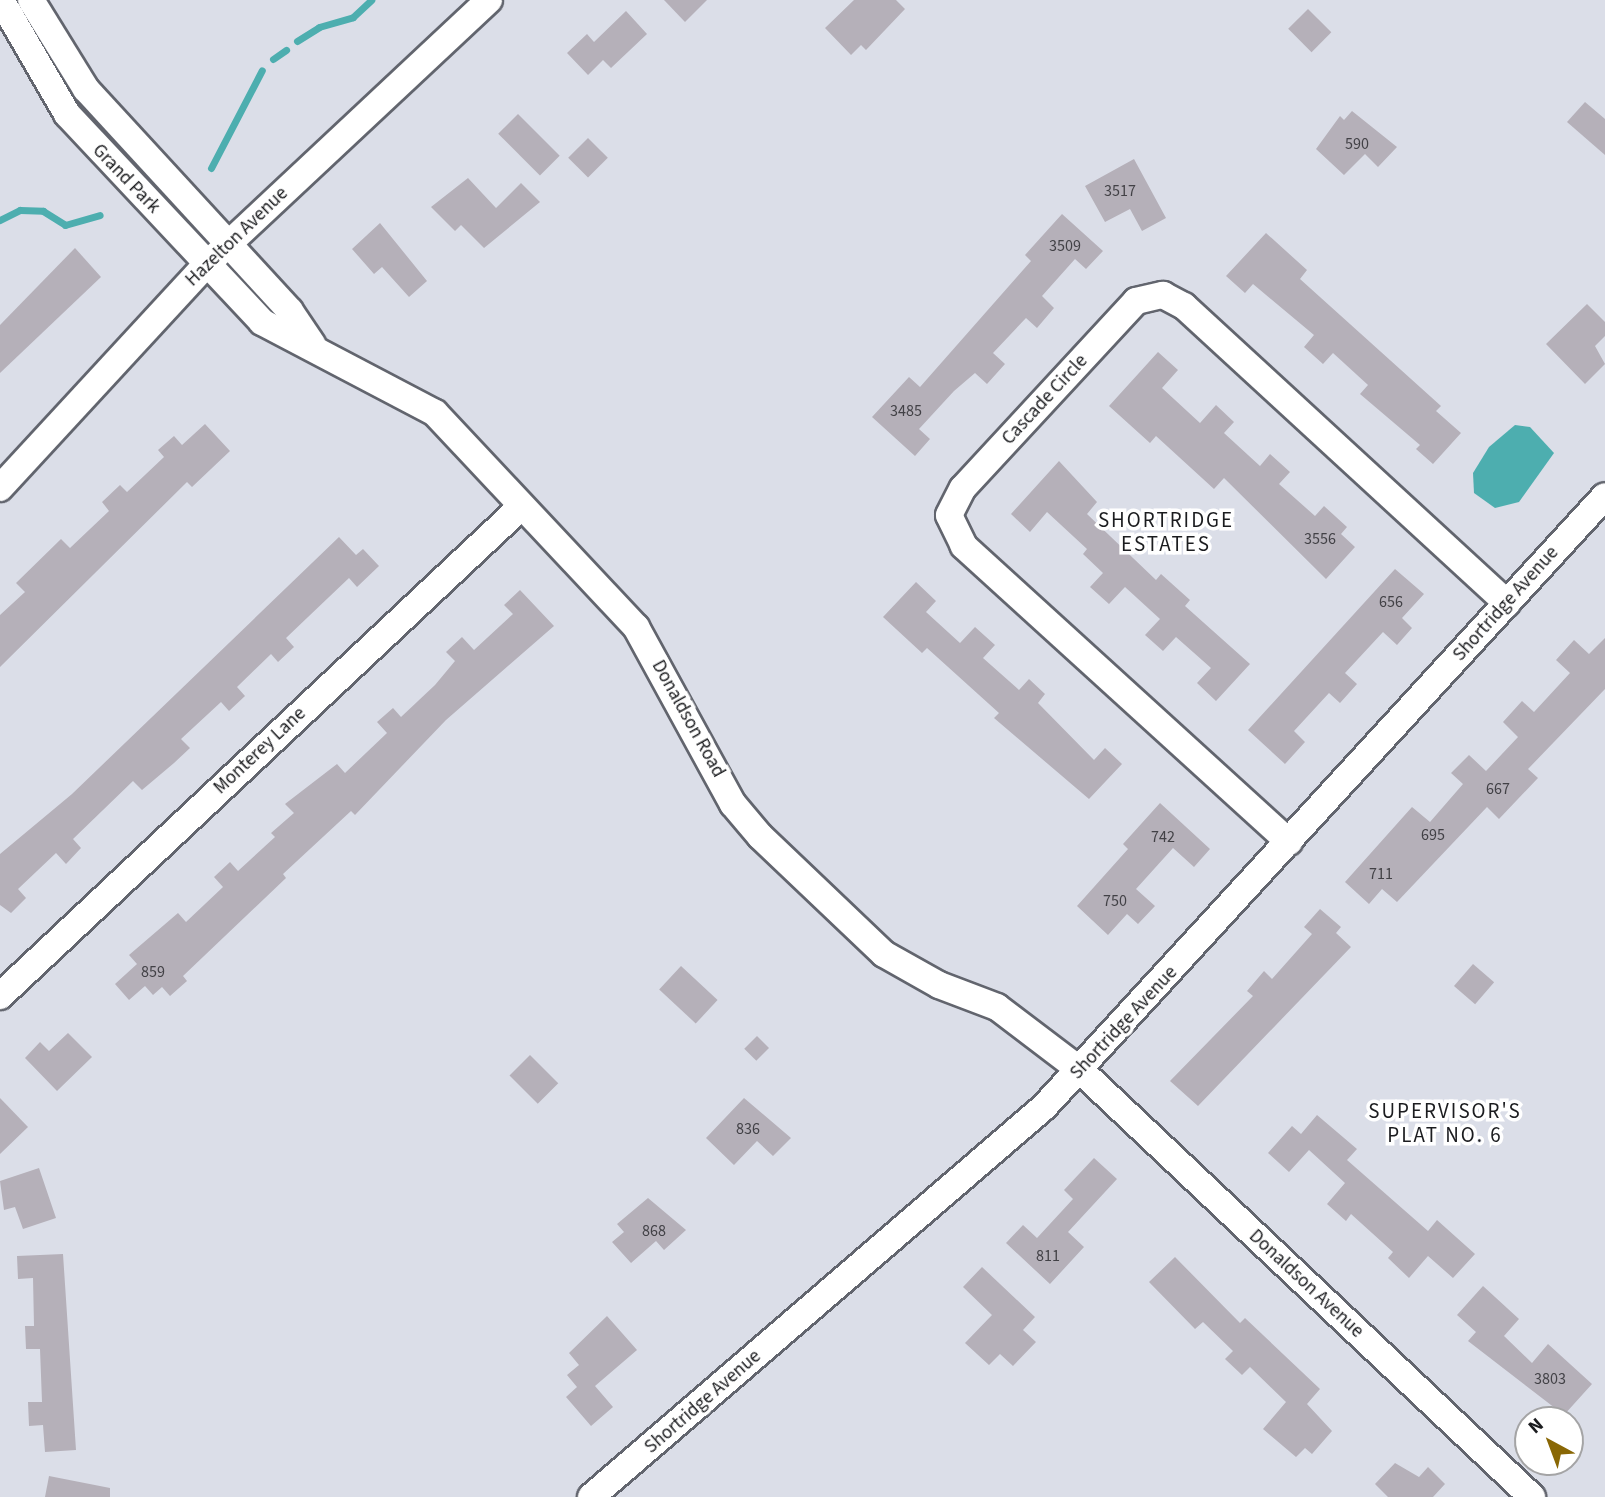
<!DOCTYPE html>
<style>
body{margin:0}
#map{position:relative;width:1605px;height:1497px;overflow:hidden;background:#dbdee8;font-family:"Source Sans 3",sans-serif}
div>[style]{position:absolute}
.water>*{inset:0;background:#4daeaf}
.stream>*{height:7px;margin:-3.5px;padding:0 3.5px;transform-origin:3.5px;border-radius:3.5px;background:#4daeaf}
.building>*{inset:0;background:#b5b0b9;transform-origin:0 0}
.roads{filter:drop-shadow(2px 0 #62656e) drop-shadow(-2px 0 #62656e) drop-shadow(0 2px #62656e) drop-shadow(0 -2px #62656e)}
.minor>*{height:26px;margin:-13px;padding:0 13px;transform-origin:13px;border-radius:13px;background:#fff}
span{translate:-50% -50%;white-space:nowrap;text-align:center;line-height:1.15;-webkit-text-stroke:7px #fff;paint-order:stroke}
.number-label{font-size:16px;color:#424146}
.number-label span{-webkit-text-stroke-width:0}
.street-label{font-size:19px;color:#1b1c1f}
.neighbourhood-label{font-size:21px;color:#1b1c1f;letter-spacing:2px}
.north{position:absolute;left:1514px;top:1406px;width:70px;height:70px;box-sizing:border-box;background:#fff;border:2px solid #a4a4a5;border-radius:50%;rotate:319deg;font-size:19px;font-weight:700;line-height:28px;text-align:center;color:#1b1c1f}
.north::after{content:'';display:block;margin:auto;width:24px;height:32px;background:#896705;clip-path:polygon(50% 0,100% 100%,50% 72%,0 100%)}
</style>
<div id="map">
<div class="water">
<i style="clip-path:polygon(1515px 425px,1530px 427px,1554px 453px,1519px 502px,1495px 508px,1474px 493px,1473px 473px,1489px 447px)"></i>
</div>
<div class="stream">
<i style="left:297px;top:41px;width:26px;rotate:-32deg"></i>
<i style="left:319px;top:27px;width:35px;rotate:-16deg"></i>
<i style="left:353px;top:17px;width:25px;rotate:-43deg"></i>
<i style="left:273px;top:59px;width:16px;rotate:-35deg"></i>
<i style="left:211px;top:168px;width:110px;rotate:-62.5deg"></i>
<i style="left:0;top:220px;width:22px;rotate:-27deg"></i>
<i style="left:20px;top:210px;width:23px;rotate:2deg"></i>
<i style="left:43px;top:211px;width:26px;rotate:32deg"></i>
<i style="left:65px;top:225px;width:36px;rotate:-16deg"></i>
</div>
<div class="building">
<i style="clip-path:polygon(664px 0,707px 0,685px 22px)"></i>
<i style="clip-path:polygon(854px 0,896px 0,905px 9px,866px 50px,861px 45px,851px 55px,825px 28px)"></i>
<i style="left:1308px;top:9px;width:33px;height:28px;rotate:45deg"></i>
<i style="clip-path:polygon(626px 11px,647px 34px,611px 68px,603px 60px,588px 75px,567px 53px,587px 34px,594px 42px)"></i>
<i style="clip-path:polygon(1585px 102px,1605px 119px,1605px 155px,1567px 122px)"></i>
<i style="clip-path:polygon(1352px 111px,1397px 147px,1378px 167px,1365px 154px,1344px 175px,1316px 149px,1340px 116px,1344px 120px)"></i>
<i style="left:518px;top:114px;width:59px;height:28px;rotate:45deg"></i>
<i style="left:588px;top:138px;width:28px;height:28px;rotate:45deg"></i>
<i style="clip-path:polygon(1134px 159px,1166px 218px,1142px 231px,1130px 209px,1105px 222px,1085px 186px)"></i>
<i style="clip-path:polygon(468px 178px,496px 208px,521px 183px,540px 202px,484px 248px,461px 225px,455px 231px,431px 207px)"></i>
<i style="clip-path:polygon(1062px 214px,1103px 251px,1086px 269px,1075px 259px,1042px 296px,1054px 308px,1037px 328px,1026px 318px,993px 353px,1005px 364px,987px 384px,975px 373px,954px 391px,919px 429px,930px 439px,915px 456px,872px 417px,909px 377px,920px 387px,1031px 261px,1025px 255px)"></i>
<i style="clip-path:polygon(380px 223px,427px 281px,409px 297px,382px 267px,374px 274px,352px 249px)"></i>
<i style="clip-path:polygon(1266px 233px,1307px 270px,1300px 279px,1441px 406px,1436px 411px,1461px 433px,1433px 464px,1416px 449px,1420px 445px,1360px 394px,1368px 385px,1333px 353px,1323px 364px,1304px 347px,1314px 335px,1253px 284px,1245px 293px,1226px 276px)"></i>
<i style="clip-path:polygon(75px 248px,101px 277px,0 373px,0 325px)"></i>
<i style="clip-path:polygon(1587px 304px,1605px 322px,1605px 336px,1595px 346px,1605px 364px,1585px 384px,1546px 344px)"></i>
<i style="clip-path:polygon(1158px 352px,1178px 370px,1162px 388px,1200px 423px,1216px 405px,1234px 422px,1224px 433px,1260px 466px,1270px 454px,1290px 472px,1279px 484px,1315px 516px,1324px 506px,1347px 527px,1341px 534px,1355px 547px,1326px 579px,1224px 478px,1214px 489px,1156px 436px,1150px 443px,1109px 406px)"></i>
<i style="clip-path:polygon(205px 424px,230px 451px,192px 487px,187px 482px,0 667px,0 615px,25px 592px,16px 583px,61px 539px,70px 548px,109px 511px,102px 502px,120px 485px,127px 492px,164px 457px,158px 450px,174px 436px,182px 445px)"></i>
<i style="clip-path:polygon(1059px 461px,1097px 502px,1087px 514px,1156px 580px,1161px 574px,1190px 600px,1185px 606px,1250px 664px,1216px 701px,1197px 683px,1211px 668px,1176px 637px,1163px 651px,1145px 635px,1160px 619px,1125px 587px,1109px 604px,1090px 587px,1103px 573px,1083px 554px,1087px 549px,1047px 512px,1030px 532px,1011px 514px)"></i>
<i style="clip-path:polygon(339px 537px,356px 555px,363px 549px,379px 566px,357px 587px,349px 578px,308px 617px,286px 638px,294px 647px,278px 662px,271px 654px,237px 687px,245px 696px,229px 711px,221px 702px,181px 739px,190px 748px,174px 763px,142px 790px,133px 781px,73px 839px,81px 848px,66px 864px,56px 853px,18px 889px,26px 898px,11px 913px,0 905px,0 854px,72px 794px)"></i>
<i style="clip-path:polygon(1395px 569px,1424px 594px,1402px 618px,1412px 628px,1397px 645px,1383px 632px,1345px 673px,1357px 684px,1340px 703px,1329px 693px,1294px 731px,1305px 742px,1285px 764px,1248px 730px)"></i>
<i style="clip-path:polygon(916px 582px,936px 601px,926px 612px,960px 643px,975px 627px,995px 645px,983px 658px,1019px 690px,1029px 679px,1045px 694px,1038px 703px,1094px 760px,1105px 748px,1122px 764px,1089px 799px,994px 718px,999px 713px,927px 648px,922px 653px,883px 617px)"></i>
<i style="clip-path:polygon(520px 590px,554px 626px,446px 720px,355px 815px,351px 811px,283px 874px,286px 878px,183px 976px,187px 981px,170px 996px,162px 987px,153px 995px,145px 986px,129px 1000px,115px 984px,137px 964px,129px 955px,178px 913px,186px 922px,223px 887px,214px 877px,230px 862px,238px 871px,275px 837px,271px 833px,294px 813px,285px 804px,337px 764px,345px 773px,387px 733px,377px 722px,393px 708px,401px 717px,435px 685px,455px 661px,446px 652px,462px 637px,474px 650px,513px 614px,504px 605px)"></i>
<i style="clip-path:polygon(1605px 638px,1605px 689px,1528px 769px,1538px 778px,1499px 819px,1487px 807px,1397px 902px,1382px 889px,1369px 904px,1345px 882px,1412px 807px,1430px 822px,1463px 784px,1451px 773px,1469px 755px,1486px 771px,1518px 737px,1503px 722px,1522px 701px,1534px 712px,1570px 673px,1556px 660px,1574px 640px,1589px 654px)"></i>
<i style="clip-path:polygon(1160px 803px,1210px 849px,1194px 867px,1173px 848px,1136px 889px,1155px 906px,1138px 924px,1127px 914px,1108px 935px,1077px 906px,1128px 849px,1123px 844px)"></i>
<i style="clip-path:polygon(1320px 909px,1341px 927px,1336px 933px,1351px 947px,1198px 1106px,1170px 1081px,1253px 996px,1247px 991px,1264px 971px,1272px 979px,1312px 934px,1304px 927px)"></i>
<i style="left:1473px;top:964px;width:28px;height:29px;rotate:41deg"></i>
<i style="left:681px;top:966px;width:50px;height:32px;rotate:43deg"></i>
<i style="clip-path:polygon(68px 1033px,92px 1057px,57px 1091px,25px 1058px,40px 1042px,49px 1051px)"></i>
<i style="left:757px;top:1036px;width:17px;height:18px;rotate:45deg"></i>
<i style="left:530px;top:1055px;width:40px;height:29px;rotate:45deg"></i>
<i style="clip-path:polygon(0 1098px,28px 1127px,0 1154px)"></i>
<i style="clip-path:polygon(744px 1098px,791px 1138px,773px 1156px,757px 1141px,734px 1165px,706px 1138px)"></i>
<i style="clip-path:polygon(1317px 1115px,1357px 1149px,1347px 1160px,1428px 1231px,1437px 1220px,1475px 1254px,1453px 1278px,1428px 1256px,1409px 1278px,1388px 1258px,1393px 1252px,1351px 1214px,1346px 1221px,1327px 1204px,1345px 1183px,1309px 1150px,1289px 1172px,1268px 1153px,1292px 1126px,1301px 1134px)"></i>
<i style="clip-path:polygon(1094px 1158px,1117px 1179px,1068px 1232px,1084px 1247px,1050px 1284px,1006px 1243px,1023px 1225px,1037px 1238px,1073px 1199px,1064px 1190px)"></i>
<i style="clip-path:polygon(39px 1168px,56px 1218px,23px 1229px,15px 1207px,4px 1210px,0 1181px)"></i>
<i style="clip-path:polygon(648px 1198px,686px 1230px,664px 1250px,656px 1241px,631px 1263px,612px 1242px,624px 1232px,617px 1224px)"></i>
<i style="clip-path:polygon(63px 1254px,76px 1450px,45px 1452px,43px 1425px,29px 1426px,28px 1402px,42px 1402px,40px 1349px,26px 1349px,25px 1326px,34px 1326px,33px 1278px,18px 1279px,17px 1256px)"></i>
<i style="clip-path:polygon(1175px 1257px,1240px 1323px,1245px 1318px,1320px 1389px,1307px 1404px,1332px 1431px,1312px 1454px,1305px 1448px,1296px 1457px,1263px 1429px,1286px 1402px,1250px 1367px,1242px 1375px,1225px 1359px,1233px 1351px,1203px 1322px,1195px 1329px,1149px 1282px)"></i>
<i style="clip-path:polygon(982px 1267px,1035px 1317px,1023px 1330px,1036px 1342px,1013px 1366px,1000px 1354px,989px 1365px,965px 1343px,992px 1315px,963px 1287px)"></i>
<i style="clip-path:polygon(1483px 1286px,1519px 1319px,1504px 1336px,1532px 1363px,1548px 1344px,1592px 1384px,1564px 1415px,1468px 1341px,1476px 1332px,1457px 1315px)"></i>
<i style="clip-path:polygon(607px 1316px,637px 1350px,595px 1386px,613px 1407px,591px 1426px,566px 1397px,577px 1387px,567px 1375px,579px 1365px,569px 1353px)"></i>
<i style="clip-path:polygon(1395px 1463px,1419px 1477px,1428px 1467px,1445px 1484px,1433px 1497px,1388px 1497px,1375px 1484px)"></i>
<i style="clip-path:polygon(49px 1476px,110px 1488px,110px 1497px,45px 1497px)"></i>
</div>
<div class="roads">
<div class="minor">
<i style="left:1px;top:0;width:132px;rotate:59.9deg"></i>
<i style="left:67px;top:114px;width:285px;rotate:46.8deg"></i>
<i style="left:262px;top:322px;width:195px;rotate:27.7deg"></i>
<i style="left:435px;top:413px;width:294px;rotate:46.8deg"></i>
<i style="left:636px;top:627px;width:202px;rotate:61.3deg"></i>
<i style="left:733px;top:804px;width:42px;rotate:49.8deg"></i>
<i style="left:760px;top:836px;width:171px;rotate:43.6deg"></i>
<i style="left:884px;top:954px;width:63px;rotate:29.4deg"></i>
<i style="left:939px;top:985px;width:62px;rotate:20.8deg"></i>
<i style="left:997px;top:1007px;width:104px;rotate:37.2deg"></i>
<i style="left:1080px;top:1070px;width:622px;rotate:43.37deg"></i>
<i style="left:31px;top:0;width:105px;rotate:58.3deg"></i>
<i style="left:86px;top:89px;width:301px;rotate:47.4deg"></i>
<i style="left:290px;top:311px;width:40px;rotate:56deg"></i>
<i style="left:0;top:488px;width:305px;rotate:-47.3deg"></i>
<i style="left:207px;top:264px;width:386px;rotate:-43.1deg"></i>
<i style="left:1289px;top:842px;width:440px;rotate:-137.7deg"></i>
<i style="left:964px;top:546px;width:34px;rotate:-116deg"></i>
<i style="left:949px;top:515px;width:30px;rotate:-63deg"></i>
<i style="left:963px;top:488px;width:255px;rotate:-47.2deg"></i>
<i style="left:1136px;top:301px;width:28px;rotate:-13deg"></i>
<i style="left:1163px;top:295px;width:24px;rotate:28deg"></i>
<i style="left:1184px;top:306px;width:439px;rotate:42.6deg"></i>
<i style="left:0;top:996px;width:715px;rotate:-43.19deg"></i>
<i style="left:591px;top:1497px;width:598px;rotate:-40.73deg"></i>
<i style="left:1044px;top:1107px;width:829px;rotate:-47.44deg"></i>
</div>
</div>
<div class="number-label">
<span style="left:1357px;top:144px">590</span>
<span style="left:1120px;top:191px">3517</span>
<span style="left:1065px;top:246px">3509</span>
<span style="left:906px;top:411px">3485</span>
<span style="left:1320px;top:539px">3556</span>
<span style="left:1391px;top:602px">656</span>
<span style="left:1498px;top:789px">667</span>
<span style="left:1433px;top:835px">695</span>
<span style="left:1163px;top:837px">742</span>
<span style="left:1381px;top:874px">711</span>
<span style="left:1115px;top:901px">750</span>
<span style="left:153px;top:972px">859</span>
<span style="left:748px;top:1129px">836</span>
<span style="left:654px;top:1231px">868</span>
<span style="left:1048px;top:1256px">811</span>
<span style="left:1550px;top:1379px">3803</span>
</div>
<div class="street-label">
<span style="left:126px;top:179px;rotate:46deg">Grand Park</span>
<span style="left:237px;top:237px;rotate:-44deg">Hazelton Avenue</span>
<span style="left:1045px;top:400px;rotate:-47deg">Cascade Circle</span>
<span style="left:1506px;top:604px;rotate:-48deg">Shortridge Avenue</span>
<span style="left:688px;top:719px;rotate:61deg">Donaldson Road</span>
<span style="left:260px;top:751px;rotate:-43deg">Monterey Lane</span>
<span style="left:1124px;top:1023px;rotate:-47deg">Shortridge Avenue</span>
<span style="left:1306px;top:1284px;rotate:43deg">Donaldson Avenue</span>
<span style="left:703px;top:1402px;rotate:-41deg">Shortridge Avenue</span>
</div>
<div class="neighbourhood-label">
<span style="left:1166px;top:532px">SHORTRIDGE<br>ESTATES</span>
<span style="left:1445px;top:1123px">SUPERVISOR'S<br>PLAT NO. 6</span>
</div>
<div class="north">N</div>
</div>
